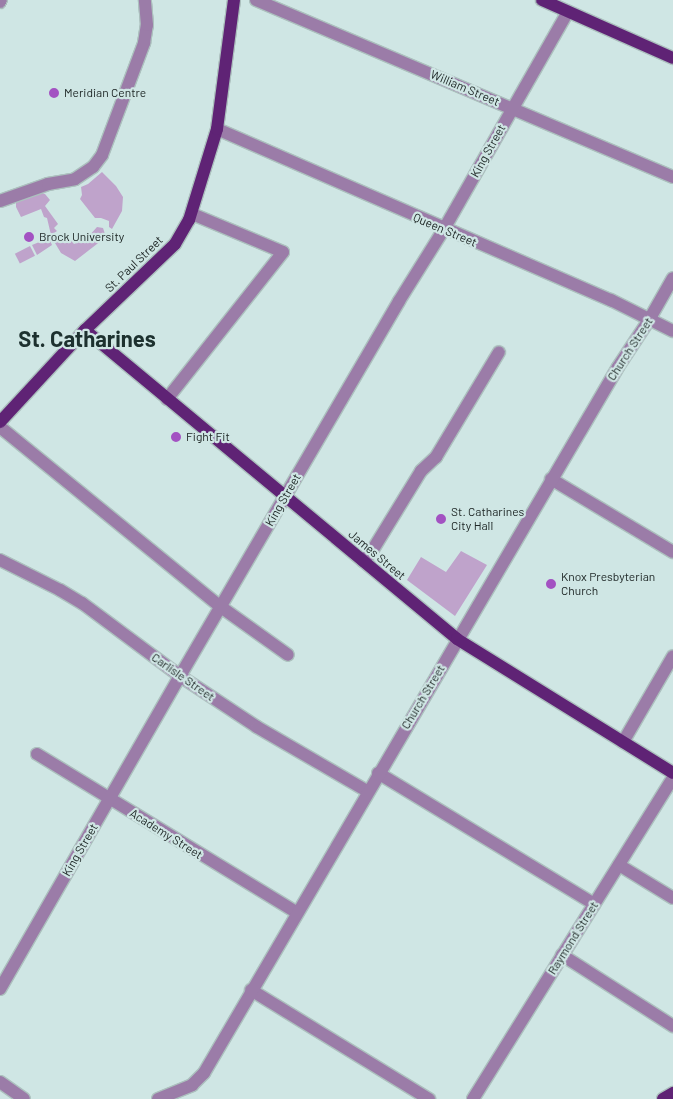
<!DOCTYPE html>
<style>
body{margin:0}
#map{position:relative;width:673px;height:1099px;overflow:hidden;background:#cfe6e4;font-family:Barlow,sans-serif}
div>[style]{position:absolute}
.green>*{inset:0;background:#bfa3cb;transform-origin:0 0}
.roads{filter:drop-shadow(1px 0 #acc0be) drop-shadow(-1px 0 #acc0be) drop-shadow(0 1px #acc0be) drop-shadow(0 -1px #acc0be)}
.minor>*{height:12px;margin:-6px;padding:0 6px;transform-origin:6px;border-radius:6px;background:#9b7ca8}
.major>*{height:12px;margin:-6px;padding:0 6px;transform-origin:6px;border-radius:6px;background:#5f2375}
.dots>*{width:14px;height:14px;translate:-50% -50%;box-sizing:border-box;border:2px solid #cfe6e4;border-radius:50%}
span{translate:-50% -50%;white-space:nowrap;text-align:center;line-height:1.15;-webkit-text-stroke:4.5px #cfe6e4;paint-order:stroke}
.street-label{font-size:12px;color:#202928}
.poi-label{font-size:12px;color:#202928}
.left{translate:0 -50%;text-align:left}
.town-label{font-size:22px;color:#1d312f;font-weight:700}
</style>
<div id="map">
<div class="green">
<i style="clip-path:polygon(102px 172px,116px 186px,123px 197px,122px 211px,112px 229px,109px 227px,109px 221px,101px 218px,95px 218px,80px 199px,82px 195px,81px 187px,88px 184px)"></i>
<i style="clip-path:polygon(39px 192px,45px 194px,50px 200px,45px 206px,58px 224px,54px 228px,57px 231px,51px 235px,47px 218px,44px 217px,41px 209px,21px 217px,16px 207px,16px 201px)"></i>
<i style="clip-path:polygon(97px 227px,103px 228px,106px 237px,75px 261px,61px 253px,52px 238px,64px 232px,74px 244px,89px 236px)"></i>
<i style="clip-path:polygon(49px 238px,52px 245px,37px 255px,32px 245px)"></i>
<i style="left:30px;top:246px;width:11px;height:17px;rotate:63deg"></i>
<i style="clip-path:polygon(461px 551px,487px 565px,455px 616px,407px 580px,421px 557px,446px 572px)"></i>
</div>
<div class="roads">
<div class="minor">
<i style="left:256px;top:0;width:453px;rotate:23deg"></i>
<i style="left:0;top:2px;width:2px;rotate:-63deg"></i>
<i style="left:217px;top:129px;width:430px;rotate:23.5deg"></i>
<i style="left:611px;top:300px;width:69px;rotate:26.6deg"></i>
<i style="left:0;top:201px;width:51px;rotate:-19.5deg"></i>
<i style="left:48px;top:184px;width:27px;rotate:-10deg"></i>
<i style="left:75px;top:179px;width:22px;rotate:-34deg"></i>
<i style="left:93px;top:167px;width:15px;rotate:-53deg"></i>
<i style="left:102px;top:155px;width:120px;rotate:-69.4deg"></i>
<i style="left:144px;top:43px;width:18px;rotate:-81deg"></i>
<i style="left:147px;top:25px;width:25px;rotate:-95deg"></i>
<i style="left:167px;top:399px;width:187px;rotate:-51.7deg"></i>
<i style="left:283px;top:252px;width:99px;rotate:-157.3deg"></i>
<i style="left:0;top:427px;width:285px;rotate:39.2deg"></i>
<i style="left:221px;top:607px;width:82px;rotate:35.6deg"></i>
<i style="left:551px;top:479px;width:142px;rotate:30.9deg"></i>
<i style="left:0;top:560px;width:67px;rotate:26.6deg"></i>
<i style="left:60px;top:590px;width:26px;rotate:31deg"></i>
<i style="left:82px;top:603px;width:122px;rotate:36.7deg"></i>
<i style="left:180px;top:676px;width:92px;rotate:33.5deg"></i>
<i style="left:257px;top:727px;width:127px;rotate:30.2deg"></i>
<i style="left:363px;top:561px;width:13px;rotate:-48deg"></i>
<i style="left:372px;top:551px;width:94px;rotate:-58.5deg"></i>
<i style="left:421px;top:471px;width:21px;rotate:-43deg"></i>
<i style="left:436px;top:457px;width:122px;rotate:-59deg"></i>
<i style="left:623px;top:742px;width:99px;rotate:-59.8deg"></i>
<i style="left:37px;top:754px;width:305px;rotate:31.4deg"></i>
<i style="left:378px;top:773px;width:253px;rotate:31.2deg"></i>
<i style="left:619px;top:865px;width:63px;rotate:31.4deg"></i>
<i style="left:562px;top:955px;width:132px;rotate:32.6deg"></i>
<i style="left:0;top:989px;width:361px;rotate:-60.1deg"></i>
<i style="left:180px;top:676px;width:434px;rotate:-59.7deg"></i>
<i style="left:399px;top:301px;width:85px;rotate:-58deg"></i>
<i style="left:444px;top:229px;width:250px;rotate:-60.3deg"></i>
<i style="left:251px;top:990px;width:209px;rotate:31.5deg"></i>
<i style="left:0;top:1082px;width:29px;rotate:35deg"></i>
<i style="left:158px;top:1099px;width:37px;rotate:-22deg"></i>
<i style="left:192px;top:1085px;width:17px;rotate:-45deg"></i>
<i style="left:204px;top:1073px;width:818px;rotate:-59.61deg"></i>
<i style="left:618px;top:367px;width:56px;rotate:-56.6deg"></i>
<i style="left:649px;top:320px;width:48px;rotate:-60.3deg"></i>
<i style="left:473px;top:1099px;width:378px;rotate:-58.1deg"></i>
</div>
<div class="major">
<i style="left:542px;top:0;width:143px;rotate:23.9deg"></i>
<i style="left:85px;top:330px;width:484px;rotate:39.7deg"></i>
<i style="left:457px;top:639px;width:254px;rotate:31.8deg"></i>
<i style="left:0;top:422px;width:125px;rotate:-47.3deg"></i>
<i style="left:85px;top:330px;width:124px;rotate:-43.7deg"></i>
<i style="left:175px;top:244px;width:28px;rotate:-60deg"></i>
<i style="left:189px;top:220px;width:95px;rotate:-72.9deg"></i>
<i style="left:217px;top:129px;width:130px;rotate:-82.5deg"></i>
<i style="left:663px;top:1099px;width:12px;rotate:-31deg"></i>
</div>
</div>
<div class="dots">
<i style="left:54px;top:93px;background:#a352c2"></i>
<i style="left:29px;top:237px;background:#a352c2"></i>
<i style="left:176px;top:437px;background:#a352c2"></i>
<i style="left:441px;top:519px;background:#a352c2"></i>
<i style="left:551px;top:584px;background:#a352c2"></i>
</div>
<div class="street-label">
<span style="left:465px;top:88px;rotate:23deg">William Street</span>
<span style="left:488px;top:151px;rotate:-61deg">King Street</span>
<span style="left:445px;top:230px;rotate:23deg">Queen Street</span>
<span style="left:134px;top:264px;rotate:-44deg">St. Paul Street</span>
<span style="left:630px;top:349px;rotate:-57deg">Church Street</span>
<span style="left:283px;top:500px;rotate:-60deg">King Street</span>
<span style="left:377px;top:555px;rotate:40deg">James Street</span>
<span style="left:183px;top:677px;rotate:35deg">Carlisle Street</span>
<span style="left:423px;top:697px;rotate:-59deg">Church Street</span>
<span style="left:166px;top:834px;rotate:32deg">Academy Street</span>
<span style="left:80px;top:850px;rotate:-60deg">King Street</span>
<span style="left:573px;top:938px;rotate:-58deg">Raymond Street</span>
</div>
<div class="poi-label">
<span class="left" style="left:64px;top:93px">Meridian Centre</span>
<span class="left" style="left:39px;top:237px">Brock University</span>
<span class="left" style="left:186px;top:437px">Fight Fit</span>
<span class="left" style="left:451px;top:519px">St. Catharines<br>City Hall</span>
<span class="left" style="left:561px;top:584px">Knox Presbyterian<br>Church</span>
</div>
<div class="town-label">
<span style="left:87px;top:339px">St. Catharines</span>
</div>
</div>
